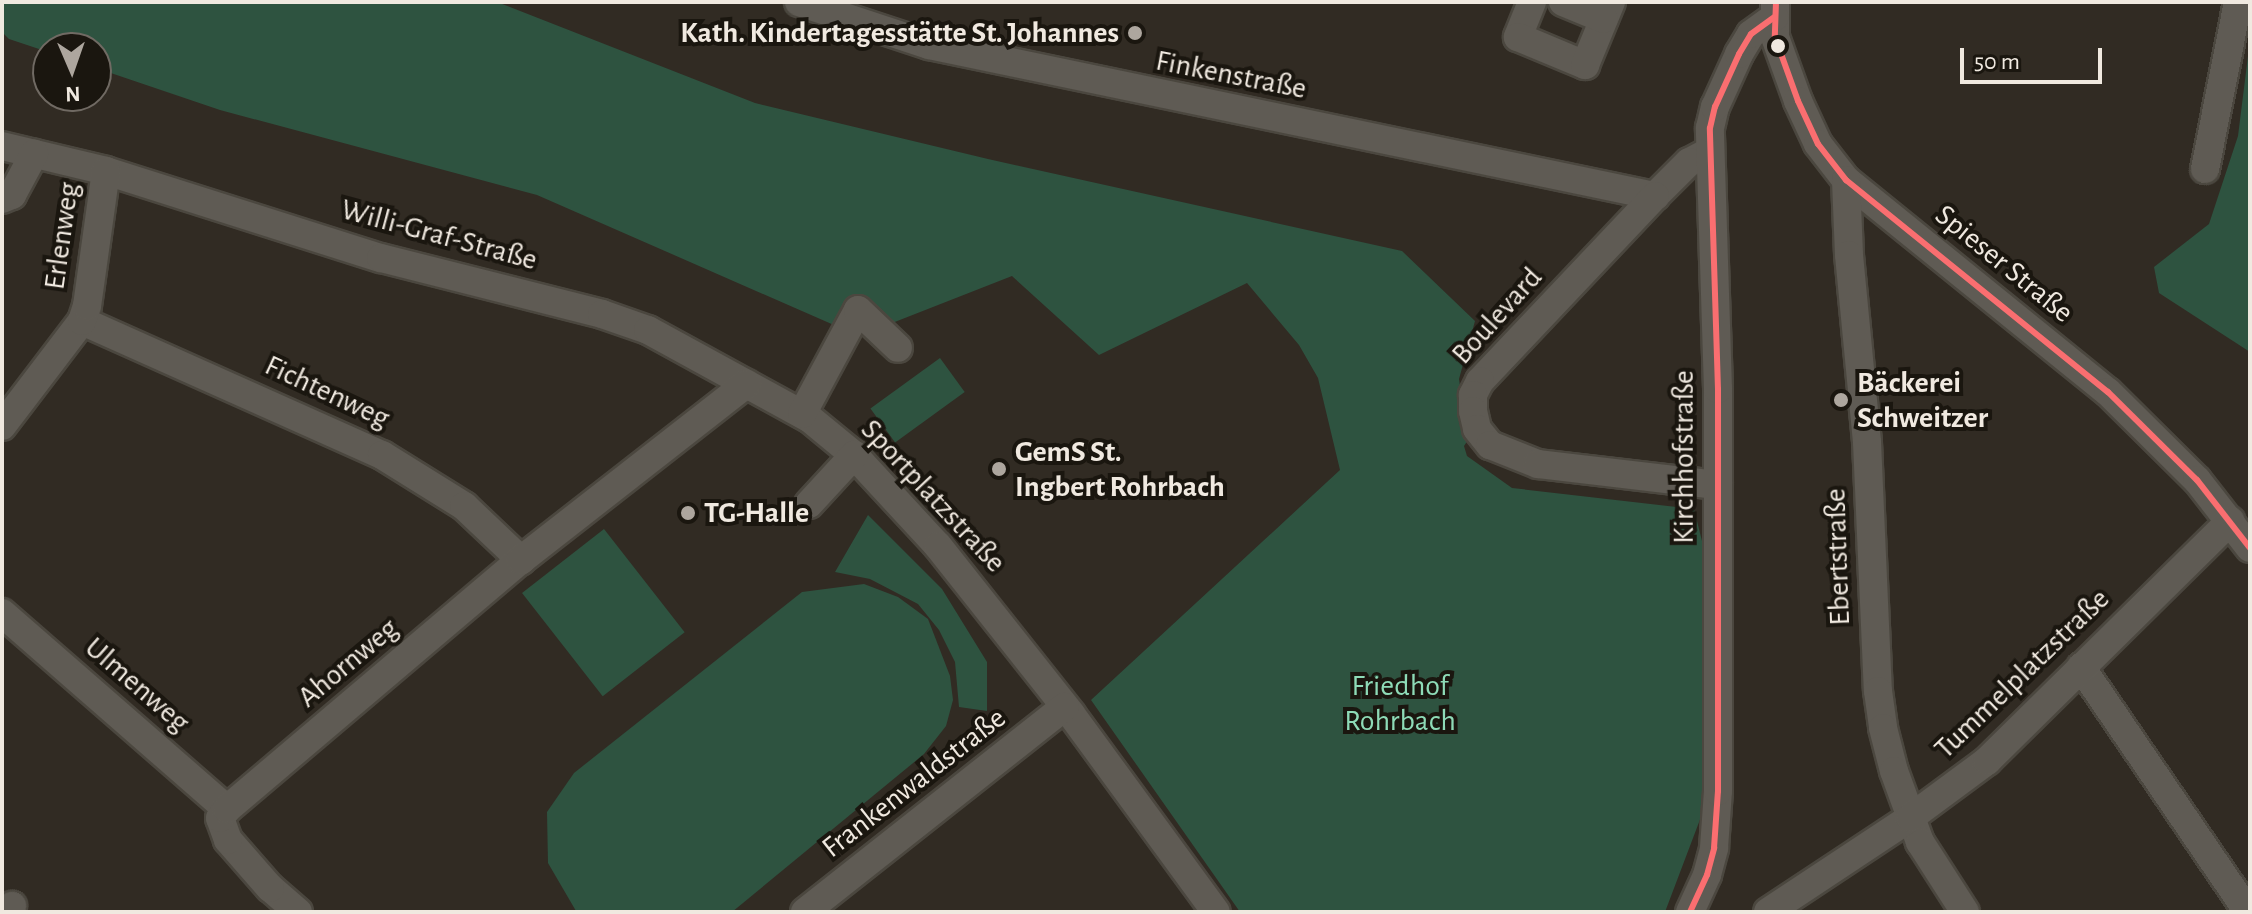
<!DOCTYPE html>
<meta charset="utf-8">
<style>
body{margin:0}
#map{position:relative;width:2252px;height:914px;overflow:hidden;background:#312b23;font-family:"Alegreya Sans",sans-serif}
div>[style]{position:absolute}
.green>*{inset:0;background:#2e5340;transform-origin:0 0}
.roads{filter:drop-shadow(2px 0 #4b473f) drop-shadow(-2px 0 #4b473f) drop-shadow(0 2px #4b473f) drop-shadow(0 -2px #4b473f)}
.minor>*{height:28px;margin:-14px;padding:0 14px;transform-origin:14px;border-radius:14px;background:#5f5b54}
.bus-1>*{height:6px;margin:-3px;padding:0 3px;transform-origin:3px;border-radius:3px;background:#fa6e70}
.dots>*{width:22px;height:22px;translate:-50% -50%;box-sizing:border-box;border:4px solid #1a160f;border-radius:50%}
span{translate:-50% -50%;white-space:nowrap;text-align:center;line-height:1.15;-webkit-text-stroke:8px #1a160f;paint-order:stroke}
.poi-label{font-size:30px;color:#f0e9e0;font-weight:700}
.right{translate:-100% -50%;text-align:right}
.left{translate:0 -50%;text-align:left}
.street-label{font-size:30px;color:#f0e9e0}
.park-label{font-size:30px;color:#8edbb7}
.frame{position:absolute;inset:0;border:4px solid #f0e9e0;pointer-events:none}
.north{position:absolute;left:32px;top:32px;width:80px;height:80px;box-sizing:border-box;background:#1a160f;border:2px solid #706a63;border-radius:50%;rotate:178deg;font-size:22px;font-weight:700;line-height:32px;text-align:center;color:#f0e9e0}
.north::after{content:'';display:block;margin:auto;width:28px;height:36px;background:#ada69e;clip-path:polygon(50% 0,100% 100%,50% 72%,0 100%)}
.scale{position:absolute;left:1960px;top:48px;width:142px;height:36px;box-sizing:border-box;border:4px solid #f0e9e0;border-top:0;padding-left:10px;font-size:24px;line-height:28px;white-space:nowrap;color:#f0e9e0;-webkit-text-stroke:6px #1a160f;paint-order:stroke}
</style>
<div id="map">
<div class="green">
<i style="clip-path:polygon(2px 2px,497px 2px,755px 103px,988px 159px,1402px 251px,1475px 321px,1459px 379px,1468px 440px,1464px 446px,1467px 456px,1512px 488px,1694px 509px,1704px 549px,1704px 809px,1665px 912px,1240px 912px,1091px 700px,1340px 470px,1318px 378px,1299px 345px,1247px 283px,1099px 355px,1012px 276px,859px 336px,537px 195px,220px 110px,96px 68px,96px 48px,48px 48px,48px 52px,9px 39px,2px 32px)"></i>
<i style="clip-path:polygon(2250px 40px,2250px 352px,2159px 293px,2154px 267px,2209px 224px,2238px 136px)"></i>
<i style="left:940px;top:358px;width:42px;height:86px;rotate:54deg"></i>
<i style="clip-path:polygon(868px 515px,942px 589px,987px 662px,987px 711px,959px 707px,955px 662px,939px 630px,918px 604px,870px 579px,835px 572px)"></i>
<i style="left:604px;top:529px;width:131px;height:104px;rotate:52deg"></i>
<i style="clip-path:polygon(864px 584px,898px 597px,928px 619px,950px 676px,953px 700px,946px 726px,924px 754px,732px 912px,576px 911px,548px 863px,547px 812px,574px 773px,802px 592px)"></i>
</div>
<div class="roads">
<div class="minor">
<i style="left:799px;top:2px;width:137px;rotate:18.3deg"></i>
<i style="left:929px;top:45px;width:742px;rotate:11.75deg"></i>
<i style="left:1532px;top:2px;width:38px;rotate:112deg"></i>
<i style="left:1518px;top:37px;width:73px;rotate:22.7deg"></i>
<i style="left:1585px;top:65px;width:68px;rotate:-67.6deg"></i>
<i style="left:1563px;top:2px;width:44px;rotate:22.5deg"></i>
<i style="left:1775px;top:3px;width:34px;rotate:90deg"></i>
<i style="left:1775px;top:37px;width:68px;rotate:70.2deg"></i>
<i style="left:1798px;top:101px;width:47px;rotate:65.1deg"></i>
<i style="left:1818px;top:144px;width:46px;rotate:52.1deg"></i>
<i style="left:1846px;top:180px;width:337px;rotate:39deg"></i>
<i style="left:2108px;top:392px;width:125px;rotate:44.7deg"></i>
<i style="left:2197px;top:480px;width:86px;rotate:52.1deg"></i>
<i style="left:2px;top:146px;width:107px;rotate:13.5deg"></i>
<i style="left:106px;top:171px;width:288px;rotate:17.6deg"></i>
<i style="left:381px;top:258px;width:228px;rotate:14.2deg"></i>
<i style="left:602px;top:314px;width:49px;rotate:19.2deg"></i>
<i style="left:648px;top:330px;width:183px;rotate:28.7deg"></i>
<i style="left:809px;top:418px;width:58px;rotate:39.4deg"></i>
<i style="left:854px;top:455px;width:124px;rotate:47.3deg"></i>
<i style="left:938px;top:546px;width:214px;rotate:51.6deg"></i>
<i style="left:1071px;top:714px;width:245px;rotate:53.8deg"></i>
<i style="left:1710px;top:151px;width:24px;rotate:152deg"></i>
<i style="left:1689px;top:162px;width:48px;rotate:135deg"></i>
<i style="left:1655px;top:196px;width:255px;rotate:133.4deg"></i>
<i style="left:1480px;top:381px;width:16px;rotate:117deg"></i>
<i style="left:1473px;top:395px;width:16px;rotate:90deg"></i>
<i style="left:1473px;top:411px;width:18px;rotate:77deg"></i>
<i style="left:1477px;top:429px;width:21px;rotate:51deg"></i>
<i style="left:1490px;top:445px;width:52px;rotate:21.6deg"></i>
<i style="left:1538px;top:464px;width:181px;rotate:6.7deg"></i>
<i style="left:2205px;top:169px;width:170px;rotate:-78.8deg"></i>
<i style="left:1846px;top:180px;width:75px;rotate:87.7deg"></i>
<i style="left:1849px;top:255px;width:188px;rotate:84.5deg"></i>
<i style="left:1867px;top:442px;width:249px;rotate:87.5deg"></i>
<i style="left:1878px;top:691px;width:37px;rotate:82deg"></i>
<i style="left:1883px;top:728px;width:44px;rotate:75.7deg"></i>
<i style="left:1894px;top:771px;width:76px;rotate:69.9deg"></i>
<i style="left:1920px;top:842px;width:83px;rotate:57.3deg"></i>
<i style="left:2px;top:199px;width:11px;rotate:-22deg"></i>
<i style="left:12px;top:195px;width:47px;rotate:-61.8deg"></i>
<i style="left:82px;top:321px;width:329px;rotate:24.1deg"></i>
<i style="left:382px;top:455px;width:97px;rotate:31.9deg"></i>
<i style="left:464px;top:506px;width:79px;rotate:43.5deg"></i>
<i style="left:802px;top:414px;width:118px;rotate:-61.7deg"></i>
<i style="left:858px;top:310px;width:55px;rotate:43.5deg"></i>
<i style="left:2px;top:426px;width:132px;rotate:-52.7deg"></i>
<i style="left:82px;top:321px;width:16px;rotate:-72deg"></i>
<i style="left:87px;top:306px;width:136px;rotate:-82deg"></i>
<i style="left:809px;top:504px;width:67px;rotate:-47.4deg"></i>
<i style="left:2px;top:613px;width:298px;rotate:41.1deg"></i>
<i style="left:2081px;top:667px;width:297px;rotate:55.7deg"></i>
<i style="left:9px;top:912px;width:7px;rotate:-63deg"></i>
<i style="left:298px;top:912px;width:37px;rotate:-139deg"></i>
<i style="left:270px;top:888px;width:64px;rotate:-131.2deg"></i>
<i style="left:228px;top:840px;width:23px;rotate:-110deg"></i>
<i style="left:220px;top:818px;width:11px;rotate:-52deg"></i>
<i style="left:227px;top:809px;width:385px;rotate:-40.3deg"></i>
<i style="left:521px;top:560px;width:286px;rotate:-38deg"></i>
<i style="left:805px;top:912px;width:331px;rotate:-38.3deg"></i>
<i style="left:1690px;top:912px;width:41px;rotate:-65.3deg"></i>
<i style="left:1707px;top:875px;width:28px;rotate:-75deg"></i>
<i style="left:1714px;top:848px;width:57px;rotate:-86deg"></i>
<i style="left:1718px;top:791px;width:402px;rotate:-90deg"></i>
<i style="left:1718px;top:389px;width:261px;rotate:-91.8deg"></i>
<i style="left:1710px;top:128px;width:22px;rotate:-77deg"></i>
<i style="left:1715px;top:107px;width:58px;rotate:-65.6deg"></i>
<i style="left:1739px;top:54px;width:23px;rotate:-59deg"></i>
<i style="left:1751px;top:34px;width:29px;rotate:-36deg"></i>
<i style="left:1768px;top:912px;width:170px;rotate:-33.5deg"></i>
<i style="left:1910px;top:818px;width:96px;rotate:-36.5deg"></i>
<i style="left:1987px;top:761px;width:342px;rotate:-44.6deg"></i>
</div>
</div>
<div class="bus-1">
<i style="left:1776px;top:2px;width:35px;rotate:92deg"></i>
<i style="left:1775px;top:37px;width:68px;rotate:70.2deg"></i>
<i style="left:1798px;top:101px;width:47px;rotate:65.1deg"></i>
<i style="left:1818px;top:144px;width:46px;rotate:52.1deg"></i>
<i style="left:1846px;top:180px;width:337px;rotate:39deg"></i>
<i style="left:2108px;top:392px;width:125px;rotate:44.7deg"></i>
<i style="left:2197px;top:480px;width:86px;rotate:52.1deg"></i>
<i style="left:1690px;top:912px;width:41px;rotate:-65.3deg"></i>
<i style="left:1707px;top:875px;width:28px;rotate:-75deg"></i>
<i style="left:1714px;top:848px;width:57px;rotate:-86deg"></i>
<i style="left:1718px;top:791px;width:402px;rotate:-90deg"></i>
<i style="left:1718px;top:389px;width:261px;rotate:-91.8deg"></i>
<i style="left:1710px;top:128px;width:22px;rotate:-77deg"></i>
<i style="left:1715px;top:107px;width:58px;rotate:-65.6deg"></i>
<i style="left:1739px;top:54px;width:23px;rotate:-59deg"></i>
<i style="left:1751px;top:34px;width:29px;rotate:-36deg"></i>
</div>
<div class="dots">
<i style="left:1135px;top:33px;background:#ada69e"></i>
<i style="left:1778px;top:46px;background:#f0e9e0"></i>
<i style="left:1841px;top:400px;background:#ada69e"></i>
<i style="left:999px;top:469px;background:#ada69e"></i>
<i style="left:688px;top:513px;background:#ada69e"></i>
</div>
<div class="poi-label">
<span class="right" style="left:1119px;top:33px">Kath. Kindertagesstätte St. Johannes</span>
<span class="left" style="left:1857px;top:400px">Bäckerei<br>Schweitzer</span>
<span class="left" style="left:1015px;top:469px">GemS St.<br>Ingbert Rohrbach</span>
<span class="left" style="left:704px;top:513px">TG-Halle</span>
</div>
<div class="street-label">
<span style="left:1231px;top:75px;rotate:11deg">Finkenstraße</span>
<span style="left:439px;top:235px;rotate:15deg">Willi-Graf-Straße</span>
<span style="left:62px;top:236px;rotate:-82deg">Erlenweg</span>
<span style="left:2004px;top:264px;rotate:39deg">Spieser Straße</span>
<span style="left:1497px;top:316px;rotate:-48deg">Boulevard</span>
<span style="left:327px;top:392px;rotate:25deg">Fichtenweg</span>
<span style="left:1684px;top:457px;rotate:-90deg">Kirchhofstraße</span>
<span style="left:933px;top:496px;rotate:47deg">Sportplatzstraße</span>
<span style="left:1838px;top:557px;rotate:-92deg">Ebertstraße</span>
<span style="left:348px;top:663px;rotate:-40deg">Ahornweg</span>
<span style="left:2022px;top:674px;rotate:-44deg">Tummelplatzstraße</span>
<span style="left:137px;top:685px;rotate:41deg">Ulmenweg</span>
<span style="left:914px;top:783px;rotate:-38deg">Frankenwaldstraße</span>
</div>
<div class="park-label">
<span style="left:1400px;top:703px">Friedhof<br>Rohrbach</span>
</div>
<div class="frame"></div>
<div class="north">N</div>
<div class="scale">50 m</div>
</div>
